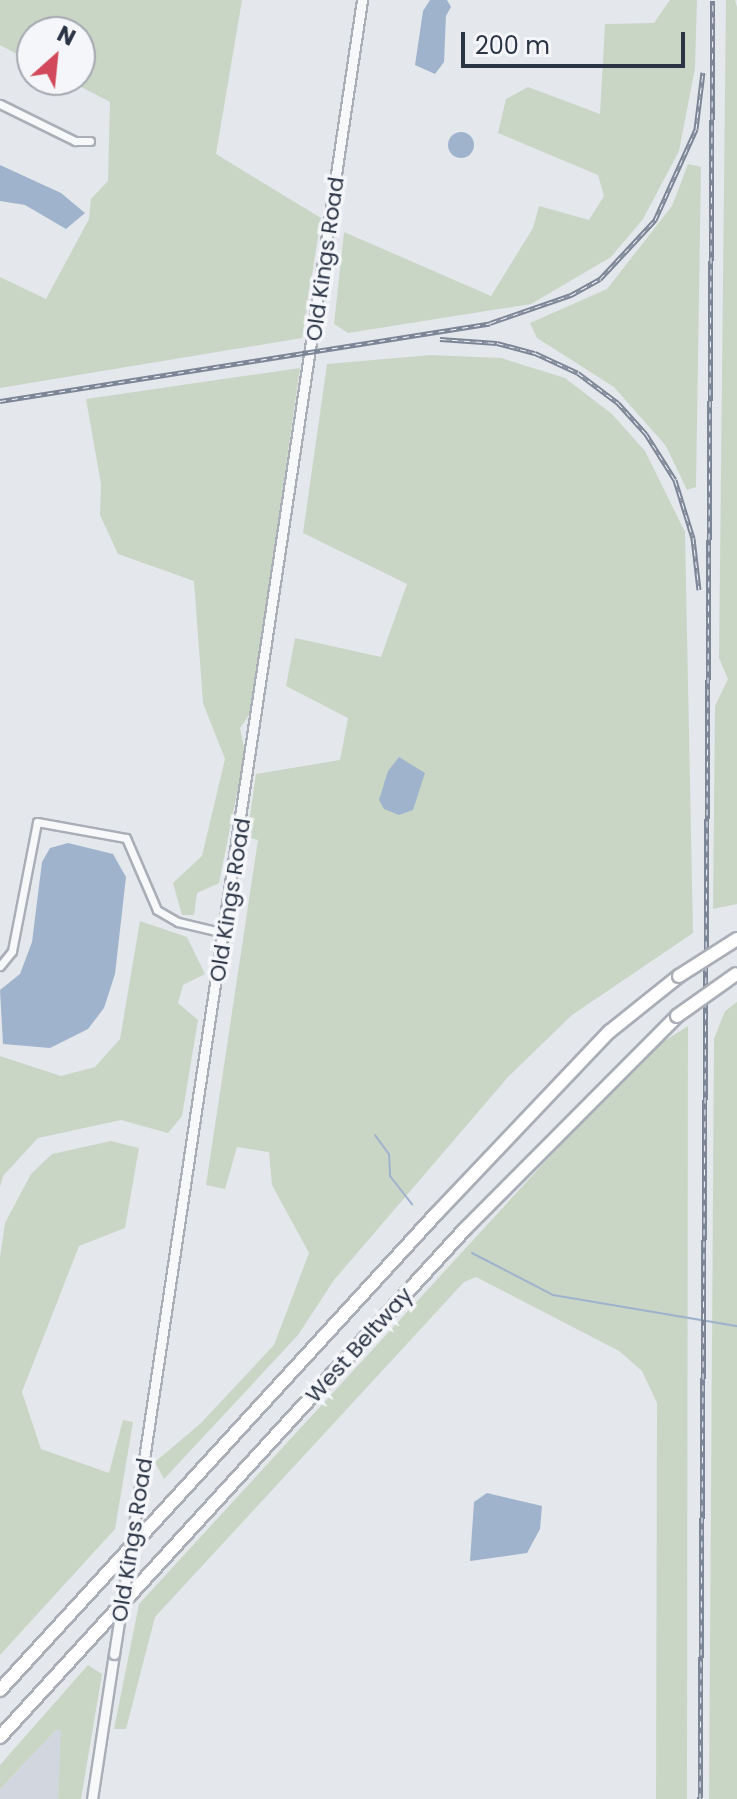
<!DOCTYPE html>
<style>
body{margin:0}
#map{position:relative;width:737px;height:1799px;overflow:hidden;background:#e4e7ec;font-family:Poppins,sans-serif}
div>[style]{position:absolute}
.built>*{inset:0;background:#d2d6de}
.green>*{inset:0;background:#c9d6c5}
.water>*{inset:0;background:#9fb4cc}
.round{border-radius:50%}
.stream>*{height:2px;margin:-1px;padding:0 1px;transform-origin:1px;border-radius:1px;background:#9fb4cc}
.roads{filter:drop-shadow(2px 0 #a9aeb7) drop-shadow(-2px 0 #a9aeb7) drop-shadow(0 2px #a9aeb7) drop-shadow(0 -2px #a9aeb7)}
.minor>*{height:7px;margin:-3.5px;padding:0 3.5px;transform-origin:3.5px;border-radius:3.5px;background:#f7f8fa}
.tertiary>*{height:9px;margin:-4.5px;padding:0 4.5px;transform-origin:4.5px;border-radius:4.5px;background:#f7f8fa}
.motorway>*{height:12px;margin:-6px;padding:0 6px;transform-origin:6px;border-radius:6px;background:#fff}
.rail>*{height:5px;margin-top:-2.5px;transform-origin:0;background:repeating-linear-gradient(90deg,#f4f6f9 0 6px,#7d8696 0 12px);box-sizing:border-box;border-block:2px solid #7d8696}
.bridges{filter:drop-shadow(2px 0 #a9aeb7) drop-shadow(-2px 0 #a9aeb7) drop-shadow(0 2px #a9aeb7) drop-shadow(0 -2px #a9aeb7)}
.tertiary-bridge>*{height:9px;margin:-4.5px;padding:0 4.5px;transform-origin:4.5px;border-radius:4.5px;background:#f7f8fa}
.motorway-bridge>*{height:12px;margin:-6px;padding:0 6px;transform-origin:6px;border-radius:6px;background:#fff}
span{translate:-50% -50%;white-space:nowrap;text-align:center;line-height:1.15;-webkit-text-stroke:7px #f4f6f9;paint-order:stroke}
.street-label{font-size:22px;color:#2b3445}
.north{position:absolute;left:16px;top:16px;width:80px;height:80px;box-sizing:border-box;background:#f4f6f9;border:2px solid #a4a8b1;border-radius:50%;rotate:27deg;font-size:22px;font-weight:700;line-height:32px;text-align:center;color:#2b3445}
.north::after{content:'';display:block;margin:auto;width:28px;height:36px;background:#d1495b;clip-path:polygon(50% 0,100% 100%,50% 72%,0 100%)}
.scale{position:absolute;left:461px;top:32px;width:224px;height:36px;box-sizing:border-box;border:4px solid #2b3445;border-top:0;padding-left:10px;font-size:24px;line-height:28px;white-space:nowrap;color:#2b3445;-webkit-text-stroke:6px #f4f6f9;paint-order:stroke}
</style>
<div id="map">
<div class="built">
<i style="clip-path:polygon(56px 1730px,62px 1730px,58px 1799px,0 1799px,0 1789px)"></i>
</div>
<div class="green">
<i style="clip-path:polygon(0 0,242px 0,216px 154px,321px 218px,302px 338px,0 388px,0 277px,46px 299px,89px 219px,91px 199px,108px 181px,110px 102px,68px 80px,80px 80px,80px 32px,32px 32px,32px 62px,0 45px)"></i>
<i style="clip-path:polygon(670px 0,697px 0,695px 68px,679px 151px,643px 219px,611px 257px,531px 304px,348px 333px,334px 324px,344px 232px,491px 296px,533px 228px,539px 206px,589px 220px,604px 196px,598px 175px,498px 133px,506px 99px,528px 87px,600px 114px,605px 24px,654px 23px)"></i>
<i style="clip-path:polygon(726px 0,735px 0,737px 7px,737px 904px,713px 909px,715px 706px,728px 679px,719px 658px)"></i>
<i style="clip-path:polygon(688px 164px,701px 167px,696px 487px,687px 490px,666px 446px,614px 387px,537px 338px,530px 323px,607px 289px,672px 206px)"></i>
<i style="clip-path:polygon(431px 355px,501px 358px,565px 378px,612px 414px,645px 451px,685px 532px,693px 933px,572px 1015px,508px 1077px,334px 1280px,298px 1335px,164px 1479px,155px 1462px,200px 1424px,274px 1345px,309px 1253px,272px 1185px,269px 1152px,237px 1147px,225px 1189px,206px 1185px,258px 840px,247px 837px,256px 774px,340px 760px,348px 718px,286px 686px,295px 638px,381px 657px,407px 584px,303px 533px,327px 364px)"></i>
<i style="clip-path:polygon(300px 368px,251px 712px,240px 728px,245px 753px,219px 883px,197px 893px,194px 915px,182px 915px,173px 883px,202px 856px,225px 759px,203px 703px,194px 581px,118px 554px,100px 515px,101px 484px,86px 399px)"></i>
<i style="clip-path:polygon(140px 921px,187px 937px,205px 974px,183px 985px,178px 1003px,198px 1020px,182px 1116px,168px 1133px,121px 1120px,38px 1138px,3px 1176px,0 1187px,0 1056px,61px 1076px,95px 1067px,120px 1039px)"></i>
<i style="clip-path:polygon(737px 1002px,737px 1799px,709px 1799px,714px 1039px,725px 1011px)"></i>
<i style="clip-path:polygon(688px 1026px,687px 1799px,656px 1799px,657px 1403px,642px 1371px,619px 1351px,476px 1277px,464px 1282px,155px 1617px,126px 1729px,114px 1729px,139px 1604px,644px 1054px)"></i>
<i style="clip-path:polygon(111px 1141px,139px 1148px,125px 1228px,79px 1246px,22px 1392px,41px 1449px,109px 1473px,123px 1420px,133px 1422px,115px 1529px,0 1655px,0 1257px,5px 1223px,31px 1174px,52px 1154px)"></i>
<i style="clip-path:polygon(88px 1665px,102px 1674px,81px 1799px,58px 1799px,61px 1730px,56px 1730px,0 1789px,0 1765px)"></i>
</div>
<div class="water">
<i style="clip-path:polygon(430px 0,447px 0,451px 7px,446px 16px,444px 62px,435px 74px,415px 65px,423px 11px)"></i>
<i class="round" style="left:448px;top:132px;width:26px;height:26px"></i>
<i style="clip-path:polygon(0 165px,61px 193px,85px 213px,66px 229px,25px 205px,0 201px)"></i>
<i style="clip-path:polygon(399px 757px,425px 773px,413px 810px,399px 815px,384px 809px,379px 800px,388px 771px)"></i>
<i style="clip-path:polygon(68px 843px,113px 854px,126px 877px,115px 974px,104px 1008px,88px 1029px,50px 1048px,3px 1044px,0 990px,20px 974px,32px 942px,42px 862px,50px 848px)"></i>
<i style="clip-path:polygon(487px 1493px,542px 1506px,540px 1529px,527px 1553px,470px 1561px,474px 1502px)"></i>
</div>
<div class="stream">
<i style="left:375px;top:1135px;width:24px;rotate:54deg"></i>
<i style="left:389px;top:1154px;width:22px;rotate:87deg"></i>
<i style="left:390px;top:1176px;width:36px;rotate:52deg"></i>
<i style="left:472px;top:1253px;width:91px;rotate:27.4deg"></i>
<i style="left:553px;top:1295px;width:187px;rotate:9.6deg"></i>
</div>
<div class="roads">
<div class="minor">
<i style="left:0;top:104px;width:84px;rotate:26.3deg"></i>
<i style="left:75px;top:141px;width:15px"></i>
<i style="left:0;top:966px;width:19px;rotate:-51deg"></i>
<i style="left:12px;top:951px;width:131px;rotate:-79deg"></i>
<i style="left:37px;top:822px;width:90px;rotate:10.2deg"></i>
<i style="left:126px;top:838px;width:78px;rotate:66.7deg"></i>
<i style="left:157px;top:910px;width:24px;rotate:30deg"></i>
<i style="left:178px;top:922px;width:47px;rotate:13.4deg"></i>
</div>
<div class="tertiary">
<i style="left:138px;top:1499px;width:1516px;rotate:-81.5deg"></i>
<i style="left:92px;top:1799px;width:147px;rotate:-81.4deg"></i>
</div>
<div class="motorway">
<i style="left:0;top:1690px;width:647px;rotate:-47.51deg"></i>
<i style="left:437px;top:1213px;width:250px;rotate:-46.5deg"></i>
<i style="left:609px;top:1032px;width:90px;rotate:-38.7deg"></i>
<i style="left:0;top:1737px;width:689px;rotate:-47.53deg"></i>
<i style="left:465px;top:1229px;width:301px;rotate:-45.1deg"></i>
</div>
</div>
<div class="rail">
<i style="left:440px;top:339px;width:57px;rotate:4deg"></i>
<i style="left:497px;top:343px;width:39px;rotate:15deg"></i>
<i style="left:535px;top:353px;width:47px;rotate:24.9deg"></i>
<i style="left:578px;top:373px;width:50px;rotate:36.9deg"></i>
<i style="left:618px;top:403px;width:42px;rotate:47.9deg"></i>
<i style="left:646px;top:434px;width:54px;rotate:57.8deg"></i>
<i style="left:675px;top:480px;width:61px;rotate:72.8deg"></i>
<i style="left:693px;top:538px;width:52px;rotate:83.4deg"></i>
<i style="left:0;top:401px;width:496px;rotate:-9deg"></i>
<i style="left:490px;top:323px;width:86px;rotate:-19.1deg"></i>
<i style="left:571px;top:295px;width:33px;rotate:-29deg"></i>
<i style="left:600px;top:279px;width:81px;rotate:-47deg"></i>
<i style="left:655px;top:220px;width:100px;rotate:-65.7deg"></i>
<i style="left:696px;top:129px;width:57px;rotate:-83deg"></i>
<i style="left:700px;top:1799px;width:1799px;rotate:-89.59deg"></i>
</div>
<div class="bridges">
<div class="tertiary-bridge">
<i style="left:114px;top:1654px;width:157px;rotate:-81.2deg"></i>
</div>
<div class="motorway-bridge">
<i style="left:679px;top:976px;width:69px;rotate:-32.5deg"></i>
<i style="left:677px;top:1016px;width:72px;rotate:-35.4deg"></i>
</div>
</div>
<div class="street-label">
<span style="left:325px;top:259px;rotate:-82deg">Old Kings Road</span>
<span style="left:230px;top:900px;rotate:-81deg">Old Kings Road</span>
<span style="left:359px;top:1345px;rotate:-48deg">West Beltway</span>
<span style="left:132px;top:1540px;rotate:-81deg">Old Kings Road</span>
</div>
<div class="north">N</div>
<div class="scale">200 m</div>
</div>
